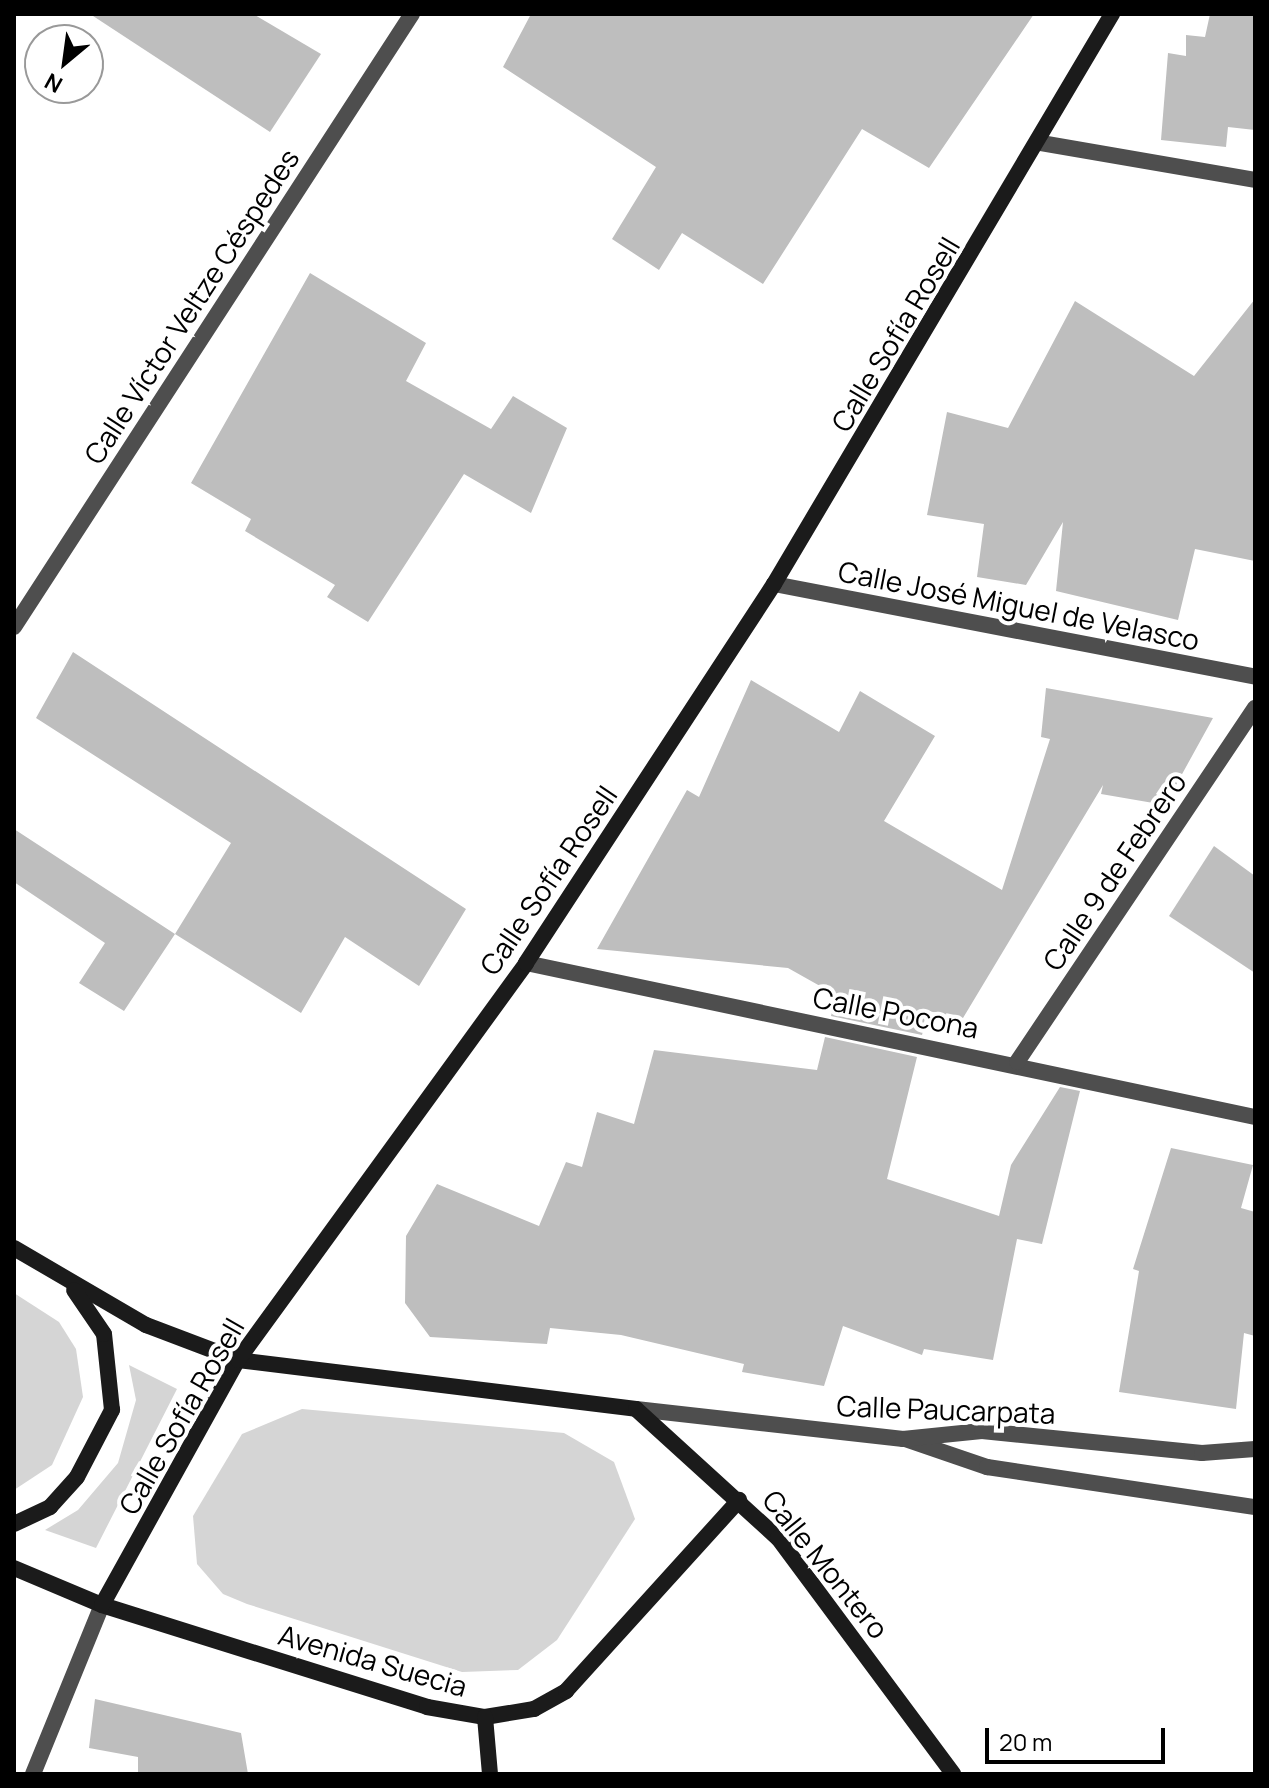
<!DOCTYPE html>
<meta charset="utf-8">
<style>
body{margin:0}
#map{position:relative;width:1269px;height:1788px;overflow:hidden;background:#fff;font-family:Manrope,sans-serif}
div>[style]{position:absolute}
.green>*{inset:0;background:#d5d5d5}
.building>*{inset:0;background:#bebebe}
.lane>*{height:16px;margin:-8px;padding:0 8px;transform-origin:8px;border-radius:8px;background:#4e4e4e}
.street>*{height:16px;margin:-8px;padding:0 8px;transform-origin:8px;border-radius:8px;background:#4e4e4e}
.secondary>*{height:16px;margin:-8px;padding:0 8px;transform-origin:8px;border-radius:8px;background:#1b1b1b}
span{translate:-50% -50%;white-space:nowrap;text-align:center;line-height:1.15;-webkit-text-stroke:8px #fff;paint-order:stroke}
.street-label{font-size:28px;color:#000}
.frame{position:absolute;inset:0;border:16px solid #000;pointer-events:none}
.north{position:absolute;left:24px;top:24px;width:80px;height:80px;box-sizing:border-box;background:#fff;border:2px solid #999;border-radius:50%;rotate:209deg;font-size:22px;font-weight:700;line-height:32px;text-align:center;color:#000}
.north::after{content:'';display:block;margin:auto;width:28px;height:36px;background:#000;clip-path:polygon(50% 0,100% 100%,50% 72%,0 100%)}
.scale{position:absolute;left:985px;top:1728px;width:180px;height:36px;box-sizing:border-box;border:4px solid #000;border-top:0;padding-left:10px;font-size:24px;line-height:28px;white-space:nowrap;color:#000;-webkit-text-stroke:6px #fff;paint-order:stroke}
</style>
<div id="map">
<div class="green">
<i style="clip-path:polygon(14px 1293px,59px 1322px,76px 1349px,83px 1397px,52px 1465px,14px 1490px)"></i>
<i style="clip-path:polygon(129px 1365px,177px 1389px,96px 1548px,45px 1530px,78px 1510px,118px 1463px,136px 1400px)"></i>
<i style="clip-path:polygon(302px 1409px,564px 1433px,614px 1462px,635px 1519px,557px 1640px,518px 1670px,462px 1672px,247px 1604px,223px 1594px,197px 1564px,193px 1516px,242px 1434px)"></i>
</div>
<div class="building">
<i style="clip-path:polygon(90px 14px,253px 14px,321px 54px,270px 132px)"></i>
<i style="clip-path:polygon(531px 14px,1034px 14px,929px 168px,862px 129px,763px 284px,682px 233px,659px 270px,612px 239px,656px 167px,503px 67px)"></i>
<i style="clip-path:polygon(1210px 14px,1255px 14px,1255px 130px,1228px 127px,1226px 147px,1161px 140px,1168px 53px,1186px 56px,1186px 35px,1205px 37px)"></i>
<i style="clip-path:polygon(310px 273px,426px 343px,406px 381px,491px 429px,513px 396px,567px 428px,531px 513px,464px 474px,368px 622px,327px 597px,335px 585px,245px 531px,251px 519px,191px 483px)"></i>
<i style="clip-path:polygon(1255px 299px,1255px 561px,1195px 549px,1178px 620px,1056px 591px,1063px 522px,1026px 585px,977px 577px,984px 524px,927px 515px,947px 412px,1008px 428px,1075px 301px,1194px 376px)"></i>
<i style="clip-path:polygon(73px 652px,466px 909px,419px 986px,345px 937px,301px 1013px,175px 934px,231px 843px,36px 718px)"></i>
<i style="clip-path:polygon(751px 680px,839px 732px,860px 691px,935px 736px,884px 821px,1002px 890px,1050px 739px,1041px 737px,1046px 688px,1213px 718px,1165px 805px,1101px 794px,1103px 785px,963px 1018px,928px 1011px,922px 1035px,831px 1016px,836px 995px,788px 968px,597px 949px,687px 790px,699px 797px)"></i>
<i style="clip-path:polygon(14px 829px,175px 934px,124px 1011px,79px 983px,105px 943px,14px 882px)"></i>
<i style="clip-path:polygon(1214px 846px,1255px 876px,1255px 973px,1169px 916px)"></i>
<i style="clip-path:polygon(825px 1037px,917px 1057px,887px 1179px,999px 1216px,1011px 1165px,1060px 1087px,1080px 1091px,1042px 1244px,1017px 1239px,993px 1360px,924px 1349px,922px 1355px,843px 1326px,824px 1386px,742px 1372px,744px 1364px,621px 1335px,550px 1328px,547px 1344px,430px 1337px,405px 1303px,406px 1236px,437px 1184px,539px 1226px,566px 1162px,582px 1167px,597px 1112px,634px 1124px,654px 1050px,817px 1070px)"></i>
<i style="clip-path:polygon(1171px 1148px,1253px 1165px,1241px 1208px,1255px 1212px,1255px 1336px,1244px 1333px,1236px 1409px,1119px 1392px,1139px 1271px,1133px 1269px)"></i>
<i style="clip-path:polygon(95px 1699px,241px 1733px,248px 1774px,138px 1774px,138px 1757px,89px 1748px)"></i>
</div>
<div class="lane">
<i style="left:905px;top:1439px;width:87px;rotate:18.9deg"></i>
<i style="left:987px;top:1467px;width:271px;rotate:8.5deg"></i>
</div>
<div class="street">
<i style="left:1041px;top:143px;width:217px;rotate:9.8deg"></i>
<i style="left:774px;top:584px;width:490px;rotate:10.9deg"></i>
<i style="left:14px;top:627px;width:731px;rotate:-57.01deg"></i>
<i style="left:526px;top:963px;width:745px;rotate:11.93deg"></i>
<i style="left:1017px;top:1062px;width:427px;rotate:-56.1deg"></i>
<i style="left:636px;top:1409px;width:269px;rotate:6.4deg"></i>
<i style="left:903px;top:1439px;width:79px;rotate:-5.8deg"></i>
<i style="left:982px;top:1431px;width:221px;rotate:5.7deg"></i>
<i style="left:1202px;top:1453px;width:53px;rotate:-4.3deg"></i>
<i style="left:33px;top:1774px;width:183px;rotate:-67.8deg"></i>
</div>
<div class="secondary">
<i style="left:14px;top:1248px;width:153px;rotate:30.3deg"></i>
<i style="left:146px;top:1325px;width:98px;rotate:20.8deg"></i>
<i style="left:238px;top:1360px;width:401px;rotate:7deg"></i>
<i style="left:636px;top:1409px;width:192px;rotate:42.3deg"></i>
<i style="left:778px;top:1538px;width:294px;rotate:53.4deg"></i>
<i style="left:14px;top:1524px;width:40px;rotate:-25deg"></i>
<i style="left:50px;top:1507px;width:40px;rotate:-48deg"></i>
<i style="left:77px;top:1477px;width:76px;rotate:-62.4deg"></i>
<i style="left:112px;top:1410px;width:76px;rotate:-96deg"></i>
<i style="left:104px;top:1334px;width:53px;rotate:-124.3deg"></i>
<i style="left:14px;top:1568px;width:95px;rotate:22.8deg"></i>
<i style="left:102px;top:1605px;width:341px;rotate:17.4deg"></i>
<i style="left:427px;top:1707px;width:59px;rotate:9.8deg"></i>
<i style="left:485px;top:1717px;width:50px;rotate:-9.3deg"></i>
<i style="left:534px;top:1709px;width:37px;rotate:-29deg"></i>
<i style="left:566px;top:1691px;width:258px;rotate:-47.8deg"></i>
<i style="left:102px;top:1605px;width:280px;rotate:-61deg"></i>
<i style="left:238px;top:1360px;width:490px;rotate:-54deg"></i>
<i style="left:526px;top:963px;width:453px;rotate:-56.8deg"></i>
<i style="left:774px;top:584px;width:663px;rotate:-59.33deg"></i>
<i style="left:485px;top:1717px;width:57px;rotate:85deg"></i>
</div>
<div class="street-label">
<span style="left:191px;top:306px;rotate:-57deg">Calle Víctor Veltze Céspedes</span>
<span style="left:895px;top:334px;rotate:-59deg">Calle Sofía Rosell</span>
<span style="left:1019px;top:605px;rotate:11deg">Calle José Miguel de Velasco</span>
<span style="left:1114px;top:871px;rotate:-56deg">Calle 9 de Febrero</span>
<span style="left:548px;top:880px;rotate:-56deg">Calle Sofía Rosell</span>
<span style="left:896px;top:1012px;rotate:11deg">Calle Pocona</span>
<span style="left:946px;top:1409px;rotate:2deg">Calle Paucarpata</span>
<span style="left:181px;top:1416px;rotate:-60deg">Calle Sofía Rosell</span>
<span style="left:826px;top:1564px;rotate:51deg">Calle Montero</span>
<span style="left:373px;top:1660px;rotate:16deg">Avenida Suecia</span>
</div>
<div class="frame"></div>
<div class="north">N</div>
<div class="scale">20 m</div>
</div>
